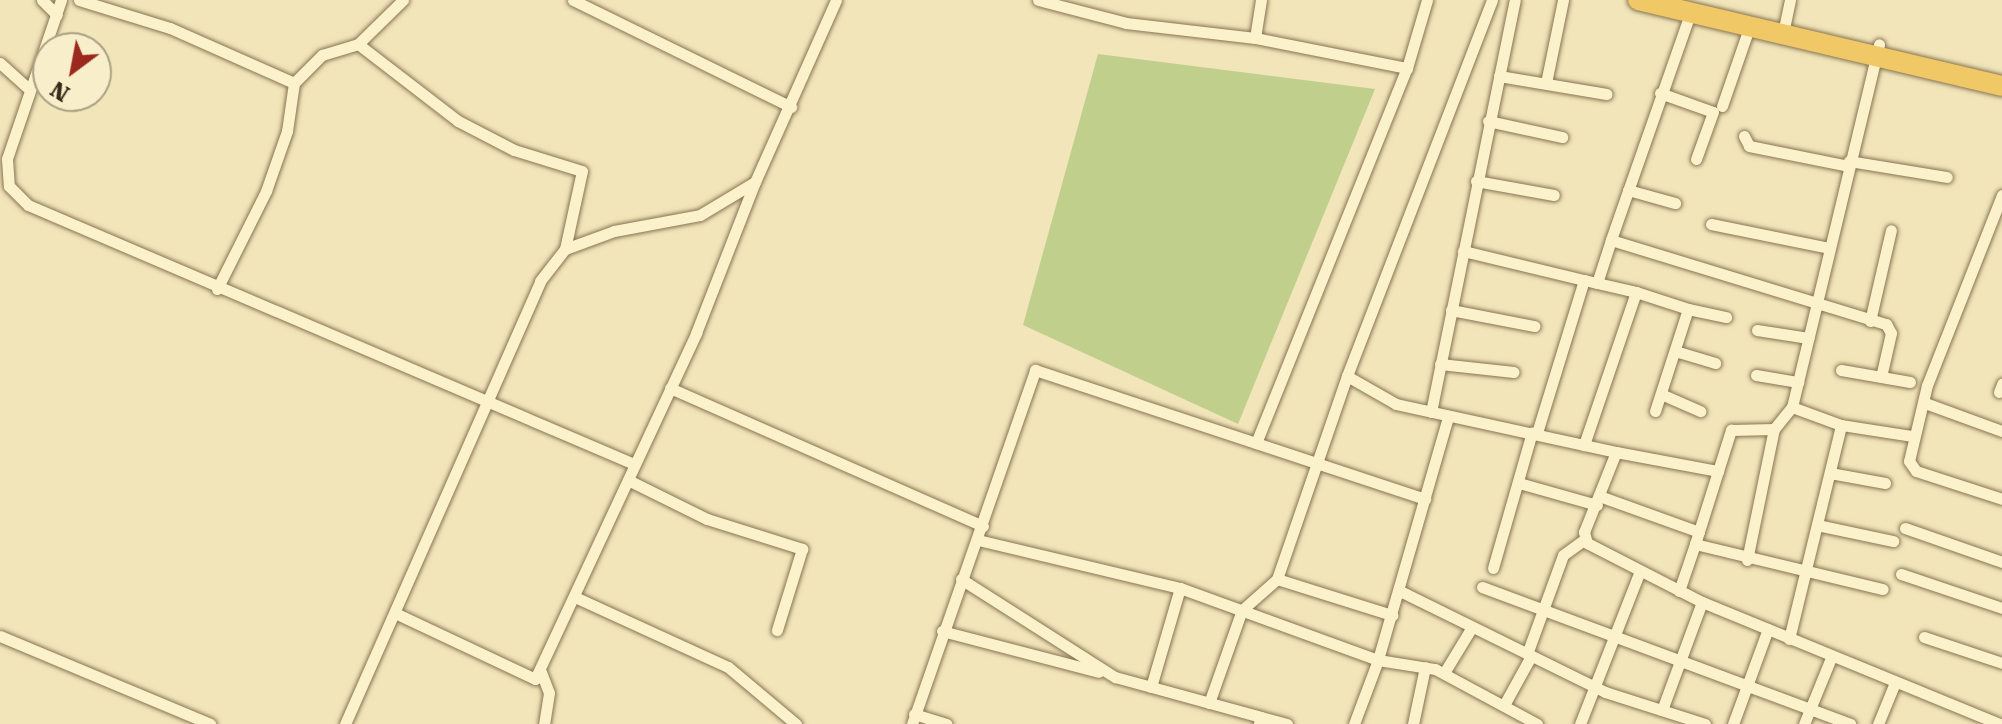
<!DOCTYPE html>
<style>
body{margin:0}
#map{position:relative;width:2002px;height:724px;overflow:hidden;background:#f1e5b9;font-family:"Roboto Serif",serif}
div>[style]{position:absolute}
.green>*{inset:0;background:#c1cf8d}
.roads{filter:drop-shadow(0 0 2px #887453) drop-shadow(0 0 2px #887453)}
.minor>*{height:11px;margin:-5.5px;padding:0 5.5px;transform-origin:5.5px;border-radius:5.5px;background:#fbf2cc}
.trunk>*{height:20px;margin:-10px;padding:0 10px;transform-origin:10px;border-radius:10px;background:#f1c866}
span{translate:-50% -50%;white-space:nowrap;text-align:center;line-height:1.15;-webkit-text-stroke:7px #f8eec9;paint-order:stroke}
.north{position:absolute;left:32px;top:32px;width:80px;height:80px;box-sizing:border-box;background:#f8eec9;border:2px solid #aaa083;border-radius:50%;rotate:212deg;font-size:22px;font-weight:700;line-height:32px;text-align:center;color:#362a19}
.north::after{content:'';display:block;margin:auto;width:28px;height:36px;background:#9b291e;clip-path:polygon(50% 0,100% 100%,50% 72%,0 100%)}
</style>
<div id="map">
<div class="green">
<div style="clip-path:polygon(1098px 54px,1375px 89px,1238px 424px,1023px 325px)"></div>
</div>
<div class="roads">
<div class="minor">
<div style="left:42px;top:0;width:21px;rotate:45deg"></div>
<div style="left:61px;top:0;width:168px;rotate:108.8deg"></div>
<div style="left:7px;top:159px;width:27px;rotate:86deg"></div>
<div style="left:9px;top:186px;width:27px;rotate:45deg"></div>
<div style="left:28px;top:205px;width:659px;rotate:23.14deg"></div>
<div style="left:79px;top:0;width:95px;rotate:17.1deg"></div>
<div style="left:170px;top:28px;width:136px;rotate:23.9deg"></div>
<div style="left:573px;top:0;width:243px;rotate:26.1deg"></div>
<div style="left:1038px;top:0;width:91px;rotate:14.6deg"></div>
<div style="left:1126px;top:23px;width:130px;rotate:6.6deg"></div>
<div style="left:1261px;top:0;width:38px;rotate:99deg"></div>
<div style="left:1255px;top:38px;width:155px;rotate:11.2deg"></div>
<div style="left:1492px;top:0;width:403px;rotate:111.1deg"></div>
<div style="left:1347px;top:376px;width:56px;rotate:29.7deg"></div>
<div style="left:1396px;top:404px;width:225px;rotate:12.3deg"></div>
<div style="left:1616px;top:452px;width:86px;rotate:111.8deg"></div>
<div style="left:1584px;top:532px;width:11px;rotate:75deg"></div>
<div style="left:1587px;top:543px;width:129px;rotate:27.2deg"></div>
<div style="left:1702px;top:602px;width:321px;rotate:22.3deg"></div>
<div style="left:1691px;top:11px;width:243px;rotate:109.3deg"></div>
<div style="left:1611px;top:240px;width:288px;rotate:17deg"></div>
<div style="left:1886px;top:324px;width:10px;rotate:61deg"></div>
<div style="left:1891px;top:333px;width:45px;rotate:102.8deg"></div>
<div style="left:1783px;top:33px;width:34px;rotate:-78deg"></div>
<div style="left:358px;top:44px;width:126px;rotate:37.6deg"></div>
<div style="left:458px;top:121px;width:63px;rotate:27.4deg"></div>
<div style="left:514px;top:150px;width:71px;rotate:17.2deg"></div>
<div style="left:582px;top:171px;width:80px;rotate:102.3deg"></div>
<div style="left:0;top:63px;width:40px;rotate:42deg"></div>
<div style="left:1499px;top:76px;width:109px;rotate:9.5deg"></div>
<div style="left:1546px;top:83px;width:85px;rotate:-78.4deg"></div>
<div style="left:1660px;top:93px;width:56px;rotate:19.7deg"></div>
<div style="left:1713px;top:112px;width:50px;rotate:109.9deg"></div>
<div style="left:1722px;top:106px;width:86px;rotate:-70.9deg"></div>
<div style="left:1488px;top:121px;width:76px;rotate:12.2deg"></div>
<div style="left:1744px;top:136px;width:11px;rotate:63deg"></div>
<div style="left:1749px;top:146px;width:101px;rotate:11.4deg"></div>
<div style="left:1849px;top:161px;width:99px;rotate:9.3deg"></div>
<div style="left:1476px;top:181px;width:79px;rotate:10.2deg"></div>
<div style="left:1628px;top:190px;width:49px;rotate:15.5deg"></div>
<div style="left:2002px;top:195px;width:204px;rotate:111.5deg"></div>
<div style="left:1927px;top:385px;width:78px;rotate:103.3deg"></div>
<div style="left:1909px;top:461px;width:12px;rotate:55deg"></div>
<div style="left:1916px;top:471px;width:90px;rotate:18deg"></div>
<div style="left:1711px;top:224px;width:120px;rotate:11.5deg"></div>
<div style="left:1463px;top:251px;width:124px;rotate:13.5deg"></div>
<div style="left:1584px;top:280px;width:160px;rotate:107.1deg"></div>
<div style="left:1584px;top:280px;width:53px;rotate:13deg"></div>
<div style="left:1636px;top:292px;width:162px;rotate:108.8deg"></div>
<div style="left:1597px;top:283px;width:45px;rotate:-72deg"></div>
<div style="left:217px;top:289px;width:110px;rotate:-63.4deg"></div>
<div style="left:266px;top:191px;width:64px;rotate:-70.7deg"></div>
<div style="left:287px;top:131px;width:49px;rotate:-81.7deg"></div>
<div style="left:294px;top:83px;width:40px;rotate:-45deg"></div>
<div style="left:322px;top:55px;width:38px;rotate:-17deg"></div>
<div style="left:358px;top:44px;width:63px;rotate:-44.4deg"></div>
<div style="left:1636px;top:292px;width:55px;rotate:18.1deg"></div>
<div style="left:1451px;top:310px;width:85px;rotate:10.9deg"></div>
<div style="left:1870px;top:321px;width:93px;rotate:-77deg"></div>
<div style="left:1757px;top:330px;width:52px;rotate:8.9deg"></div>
<div style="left:1675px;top:351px;width:42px;rotate:16.7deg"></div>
<div style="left:1440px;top:364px;width:74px;rotate:6.2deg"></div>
<div style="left:1841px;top:370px;width:70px;rotate:9.9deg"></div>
<div style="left:1756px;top:375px;width:43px;rotate:9.5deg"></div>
<div style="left:670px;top:388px;width:342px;rotate:23.8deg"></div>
<div style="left:1999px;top:392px;width:9px;rotate:-69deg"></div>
<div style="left:1661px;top:394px;width:43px;rotate:23.6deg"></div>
<div style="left:1925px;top:403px;width:82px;rotate:20deg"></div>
<div style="left:1792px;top:407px;width:373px;rotate:-76.5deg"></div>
<div style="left:1655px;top:411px;width:107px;rotate:-72.1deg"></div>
<div style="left:1688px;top:309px;width:39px;rotate:12deg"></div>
<div style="left:1431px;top:412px;width:420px;rotate:-78.5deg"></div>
<div style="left:1448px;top:417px;width:253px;rotate:106.1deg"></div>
<div style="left:1378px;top:660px;width:58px;rotate:9deg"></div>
<div style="left:1435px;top:669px;width:116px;rotate:28.3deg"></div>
<div style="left:1256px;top:443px;width:404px;rotate:-68.1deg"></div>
<div style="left:1407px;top:68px;width:71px;rotate:-73.6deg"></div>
<div style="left:1616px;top:452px;width:104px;rotate:10.6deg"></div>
<div style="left:1830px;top:473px;width:56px;rotate:10.3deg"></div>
<div style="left:628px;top:480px;width:88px;rotate:26.3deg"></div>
<div style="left:707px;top:519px;width:100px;rotate:17.5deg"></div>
<div style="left:802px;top:549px;width:85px;rotate:107.2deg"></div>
<div style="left:1519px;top:483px;width:81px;rotate:15.8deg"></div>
<div style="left:1602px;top:497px;width:103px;rotate:19.8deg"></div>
<div style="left:1817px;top:525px;width:78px;rotate:11.9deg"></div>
<div style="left:1905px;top:528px;width:103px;rotate:19.3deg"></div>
<div style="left:978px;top:540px;width:208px;rotate:13.4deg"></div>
<div style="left:1180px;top:588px;width:211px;rotate:20deg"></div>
<div style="left:1378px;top:660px;width:68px;rotate:110.6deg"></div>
<div style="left:1695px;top:544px;width:120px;rotate:-72.5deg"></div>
<div style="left:1731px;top:430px;width:43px;rotate:-1.3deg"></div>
<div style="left:1774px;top:429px;width:28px;rotate:-51deg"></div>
<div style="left:1792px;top:407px;width:52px;rotate:20.2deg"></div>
<div style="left:1747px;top:560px;width:134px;rotate:-78.4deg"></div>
<div style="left:1493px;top:568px;width:141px;rotate:-74deg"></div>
<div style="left:1901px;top:574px;width:107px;rotate:18.6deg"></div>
<div style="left:961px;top:579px;width:183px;rotate:32.5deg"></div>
<div style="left:1115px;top:677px;width:151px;rotate:15.3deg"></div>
<div style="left:1277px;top:579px;width:215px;rotate:-71deg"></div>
<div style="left:1482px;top:587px;width:393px;rotate:20.4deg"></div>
<div style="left:1400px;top:591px;width:229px;rotate:26.2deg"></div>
<div style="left:1605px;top:692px;width:105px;rotate:17.7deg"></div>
<div style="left:1679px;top:591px;width:50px;rotate:-71.2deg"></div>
<div style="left:1695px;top:544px;width:193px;rotate:13.5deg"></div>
<div style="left:577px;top:598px;width:166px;rotate:24.6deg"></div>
<div style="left:728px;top:667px;width:89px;rotate:40deg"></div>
<div style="left:395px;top:613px;width:155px;rotate:25.2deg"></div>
<div style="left:535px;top:679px;width:382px;rotate:-65deg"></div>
<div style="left:696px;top:333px;width:162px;rotate:-68.7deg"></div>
<div style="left:942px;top:631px;width:162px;rotate:14.6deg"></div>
<div style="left:0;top:636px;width:228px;rotate:22.7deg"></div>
<div style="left:1924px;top:637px;width:82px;rotate:18.4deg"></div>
<div style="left:1789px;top:639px;width:220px;rotate:-76.3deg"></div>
<div style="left:1841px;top:425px;width:72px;rotate:8.8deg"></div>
<div style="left:1527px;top:654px;width:105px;rotate:-70deg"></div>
<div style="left:1563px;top:555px;width:26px;rotate:-36deg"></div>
<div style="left:541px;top:672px;width:22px;rotate:69deg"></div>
<div style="left:549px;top:693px;width:31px;rotate:99deg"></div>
<div style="left:1444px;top:673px;width:54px;rotate:-58.7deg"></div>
<div style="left:1151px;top:687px;width:103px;rotate:-73.7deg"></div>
<div style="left:1209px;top:703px;width:99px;rotate:-70.5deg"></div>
<div style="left:1242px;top:610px;width:47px;rotate:-41.5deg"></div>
<div style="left:1277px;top:579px;width:121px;rotate:17.4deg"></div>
<div style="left:1504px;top:705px;width:56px;rotate:-61.1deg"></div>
<div style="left:1662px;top:710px;width:115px;rotate:-69.7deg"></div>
<div style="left:914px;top:714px;width:34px;rotate:17deg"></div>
<div style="left:1259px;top:723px;width:6px;rotate:-72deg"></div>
<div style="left:1261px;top:717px;width:27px;rotate:15deg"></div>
<div style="left:345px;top:724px;width:484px;rotate:-66.2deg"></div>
<div style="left:540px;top:281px;width:41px;rotate:-52deg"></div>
<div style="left:565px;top:249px;width:52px;rotate:-20.2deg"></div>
<div style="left:614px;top:231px;width:87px;rotate:-10.5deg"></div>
<div style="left:700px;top:215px;width:64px;rotate:-31deg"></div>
<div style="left:755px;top:182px;width:199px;rotate:-66deg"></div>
<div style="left:912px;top:724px;width:375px;rotate:-70.8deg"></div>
<div style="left:1035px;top:370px;width:411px;rotate:18.3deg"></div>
<div style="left:1413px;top:724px;width:58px;rotate:-78.1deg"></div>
<div style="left:1580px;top:724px;width:164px;rotate:-68.6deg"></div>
<div style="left:1733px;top:724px;width:101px;rotate:-69.8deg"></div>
<div style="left:1804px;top:724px;width:71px;rotate:-67.8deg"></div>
<div style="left:1878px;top:724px;width:42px;rotate:-67.7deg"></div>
</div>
<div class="trunk">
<div style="left:1638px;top:0;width:374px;rotate:13.3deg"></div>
</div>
</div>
<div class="north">N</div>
</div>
